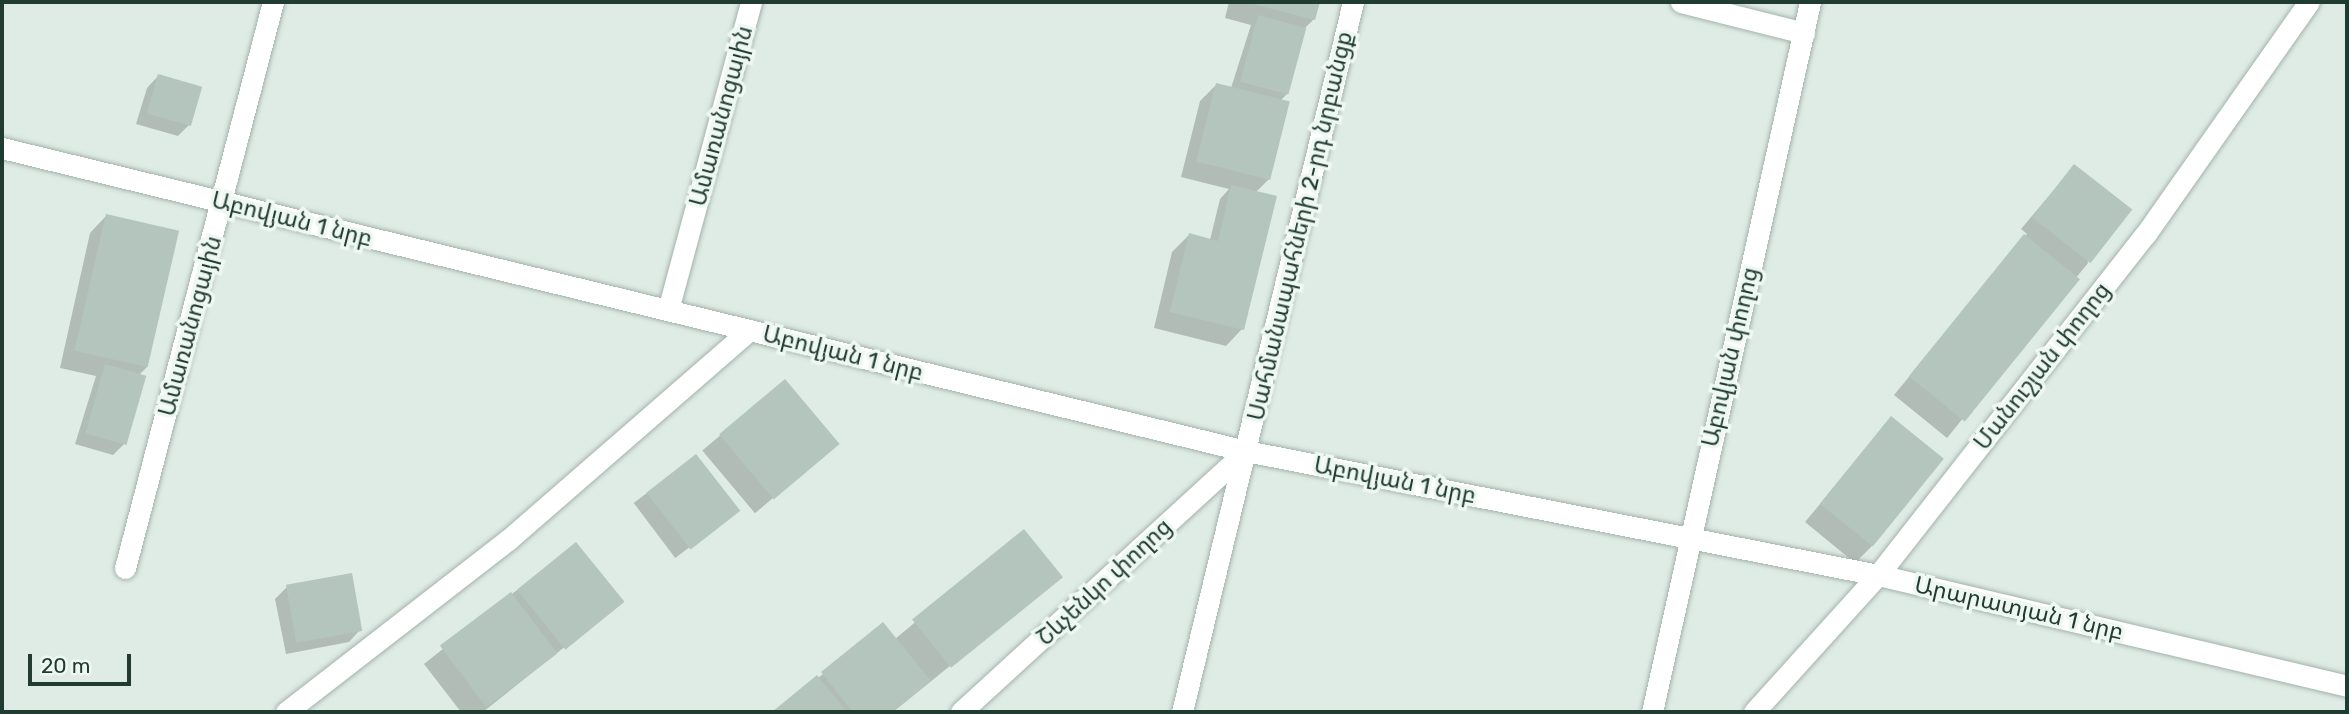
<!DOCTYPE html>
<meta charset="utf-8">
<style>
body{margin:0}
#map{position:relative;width:2349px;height:714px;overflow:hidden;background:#dfebe5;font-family:Rubik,"Noto Sans Armenian",sans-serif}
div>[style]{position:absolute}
.shadow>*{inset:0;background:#0003;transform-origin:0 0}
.building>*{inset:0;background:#b4c5be;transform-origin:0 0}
.roads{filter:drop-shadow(0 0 2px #a2b3ac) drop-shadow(0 0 2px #a2b3ac)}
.street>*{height:21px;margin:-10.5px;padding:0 10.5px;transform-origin:10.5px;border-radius:10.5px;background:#fff}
span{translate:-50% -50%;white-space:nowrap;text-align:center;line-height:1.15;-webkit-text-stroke:7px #eff7f3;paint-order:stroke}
.street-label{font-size:23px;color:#1f3b32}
.frame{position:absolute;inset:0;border:4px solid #1f3b32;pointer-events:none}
.scale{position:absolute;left:28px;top:654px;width:103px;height:32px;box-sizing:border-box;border:4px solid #1f3b32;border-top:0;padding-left:9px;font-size:21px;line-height:24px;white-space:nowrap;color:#1f3b32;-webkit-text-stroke:5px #eff7f3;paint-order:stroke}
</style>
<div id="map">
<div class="shadow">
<div style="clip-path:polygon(1229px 2px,1318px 2px,1314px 19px,1304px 29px,1287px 94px,1280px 101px,1270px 178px,1255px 193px,1242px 329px,1226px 346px,1154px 328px,1172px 252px,1189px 235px,1210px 240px,1220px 199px,1229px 189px,1181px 177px,1200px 101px,1216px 85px,1231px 88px,1251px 25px,1225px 18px)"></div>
<div style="clip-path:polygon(158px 76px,190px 124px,178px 136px,136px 124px,147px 88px)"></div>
<div style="clip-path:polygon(2074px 166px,2088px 263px,1947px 438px,1894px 395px,2027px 234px,2021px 229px)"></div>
<div style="clip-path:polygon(106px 216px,148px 366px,138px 376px,125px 443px,113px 455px,75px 444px,96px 376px,60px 368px,90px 233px)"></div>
<div style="left:785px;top:381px;width:82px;height:108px;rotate:50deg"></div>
<div style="clip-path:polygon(1891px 419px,1872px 546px,1855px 563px,1805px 522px)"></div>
<div style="left:696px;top:456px;width:69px;height:78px;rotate:53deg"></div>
<div style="clip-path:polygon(1024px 532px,1060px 577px,893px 712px,775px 712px,823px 674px,895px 639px)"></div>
<div style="clip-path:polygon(287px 587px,360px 630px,349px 642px,286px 654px,275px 599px)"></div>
<div style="clip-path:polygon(517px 590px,621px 602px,483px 712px,461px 712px,424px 664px)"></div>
</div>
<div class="building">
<div style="clip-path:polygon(1245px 2px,1320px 2px,1315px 20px)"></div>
<div style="left:1258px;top:15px;width:50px;height:69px;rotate:15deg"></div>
<div style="left:158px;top:74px;width:46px;height:41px;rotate:16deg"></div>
<div style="left:1216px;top:83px;width:76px;height:81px;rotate:14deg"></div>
<div style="left:2074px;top:164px;width:74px;height:68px;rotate:38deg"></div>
<div style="clip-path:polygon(1231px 185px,1277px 196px,1244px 330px,1170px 312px,1189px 233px,1218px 241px)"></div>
<div style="left:106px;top:214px;width:75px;height:140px;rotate:13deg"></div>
<div style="left:2024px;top:234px;width:72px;height:183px;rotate:39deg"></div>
<div style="left:105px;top:364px;width:43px;height:72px;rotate:16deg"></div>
<div style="left:785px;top:379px;width:85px;height:86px;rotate:50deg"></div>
<div style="left:1891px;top:416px;width:68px;height:113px;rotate:39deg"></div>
<div style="left:696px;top:454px;width:72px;height:63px;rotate:52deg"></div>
<div style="left:1024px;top:529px;width:62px;height:144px;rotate:51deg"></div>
<div style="left:576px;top:542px;width:77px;height:76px;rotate:51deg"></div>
<div style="left:352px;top:573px;width:59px;height:67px;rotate:80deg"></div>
<div style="left:511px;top:592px;width:77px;height:89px;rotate:53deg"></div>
<div style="clip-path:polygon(883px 622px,931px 681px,892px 712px,853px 712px,821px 672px)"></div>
<div style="clip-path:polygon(817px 675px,847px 712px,772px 712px)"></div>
</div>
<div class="roads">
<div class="street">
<div style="left:1681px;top:2px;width:127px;rotate:14.1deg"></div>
<div style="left:2px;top:148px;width:1280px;rotate:13.69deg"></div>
<div style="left:1246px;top:451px;width:644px;rotate:11.1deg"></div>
<div style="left:1878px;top:575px;width:482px;rotate:13.3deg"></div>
<div style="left:668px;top:310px;width:319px;rotate:-74.9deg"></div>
<div style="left:125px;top:568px;width:585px;rotate:-75.35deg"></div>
<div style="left:286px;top:712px;width:281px;rotate:-37.8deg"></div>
<div style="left:508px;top:540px;width:320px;rotate:-41deg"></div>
<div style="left:961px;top:712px;width:386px;rotate:-42.5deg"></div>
<div style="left:1182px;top:712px;width:730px;rotate:-76.46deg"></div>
<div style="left:1652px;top:712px;width:727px;rotate:-77.45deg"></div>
<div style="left:1754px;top:712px;width:185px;rotate:-47.9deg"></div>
<div style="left:1878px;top:575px;width:432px;rotate:-51.9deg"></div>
<div style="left:2145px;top:235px;width:285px;rotate:-54.9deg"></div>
</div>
</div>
<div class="street-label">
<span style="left:721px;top:116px;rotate:-75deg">Ամառանոցային</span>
<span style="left:292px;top:219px;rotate:14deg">Աբովյան 1 նրբ</span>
<span style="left:1300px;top:226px;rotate:-77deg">Սահմանապահների 2-րդ նրբանցք</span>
<span style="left:190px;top:326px;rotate:-75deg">Ամառանոցային</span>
<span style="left:843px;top:353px;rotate:14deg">Աբովյան 1 նրբ</span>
<span style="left:1730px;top:357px;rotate:-77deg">Աբովյան փողոց</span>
<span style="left:2042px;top:366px;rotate:-52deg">Մանուշյան փողոց</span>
<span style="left:1395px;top:480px;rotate:11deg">Աբովյան 1 նրբ</span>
<span style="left:1104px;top:582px;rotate:-43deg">Շևչենկո փողոց</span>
<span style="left:2019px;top:608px;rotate:13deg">Արարատյան 1 նրբ</span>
</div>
<div class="frame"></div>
<div class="scale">20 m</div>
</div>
